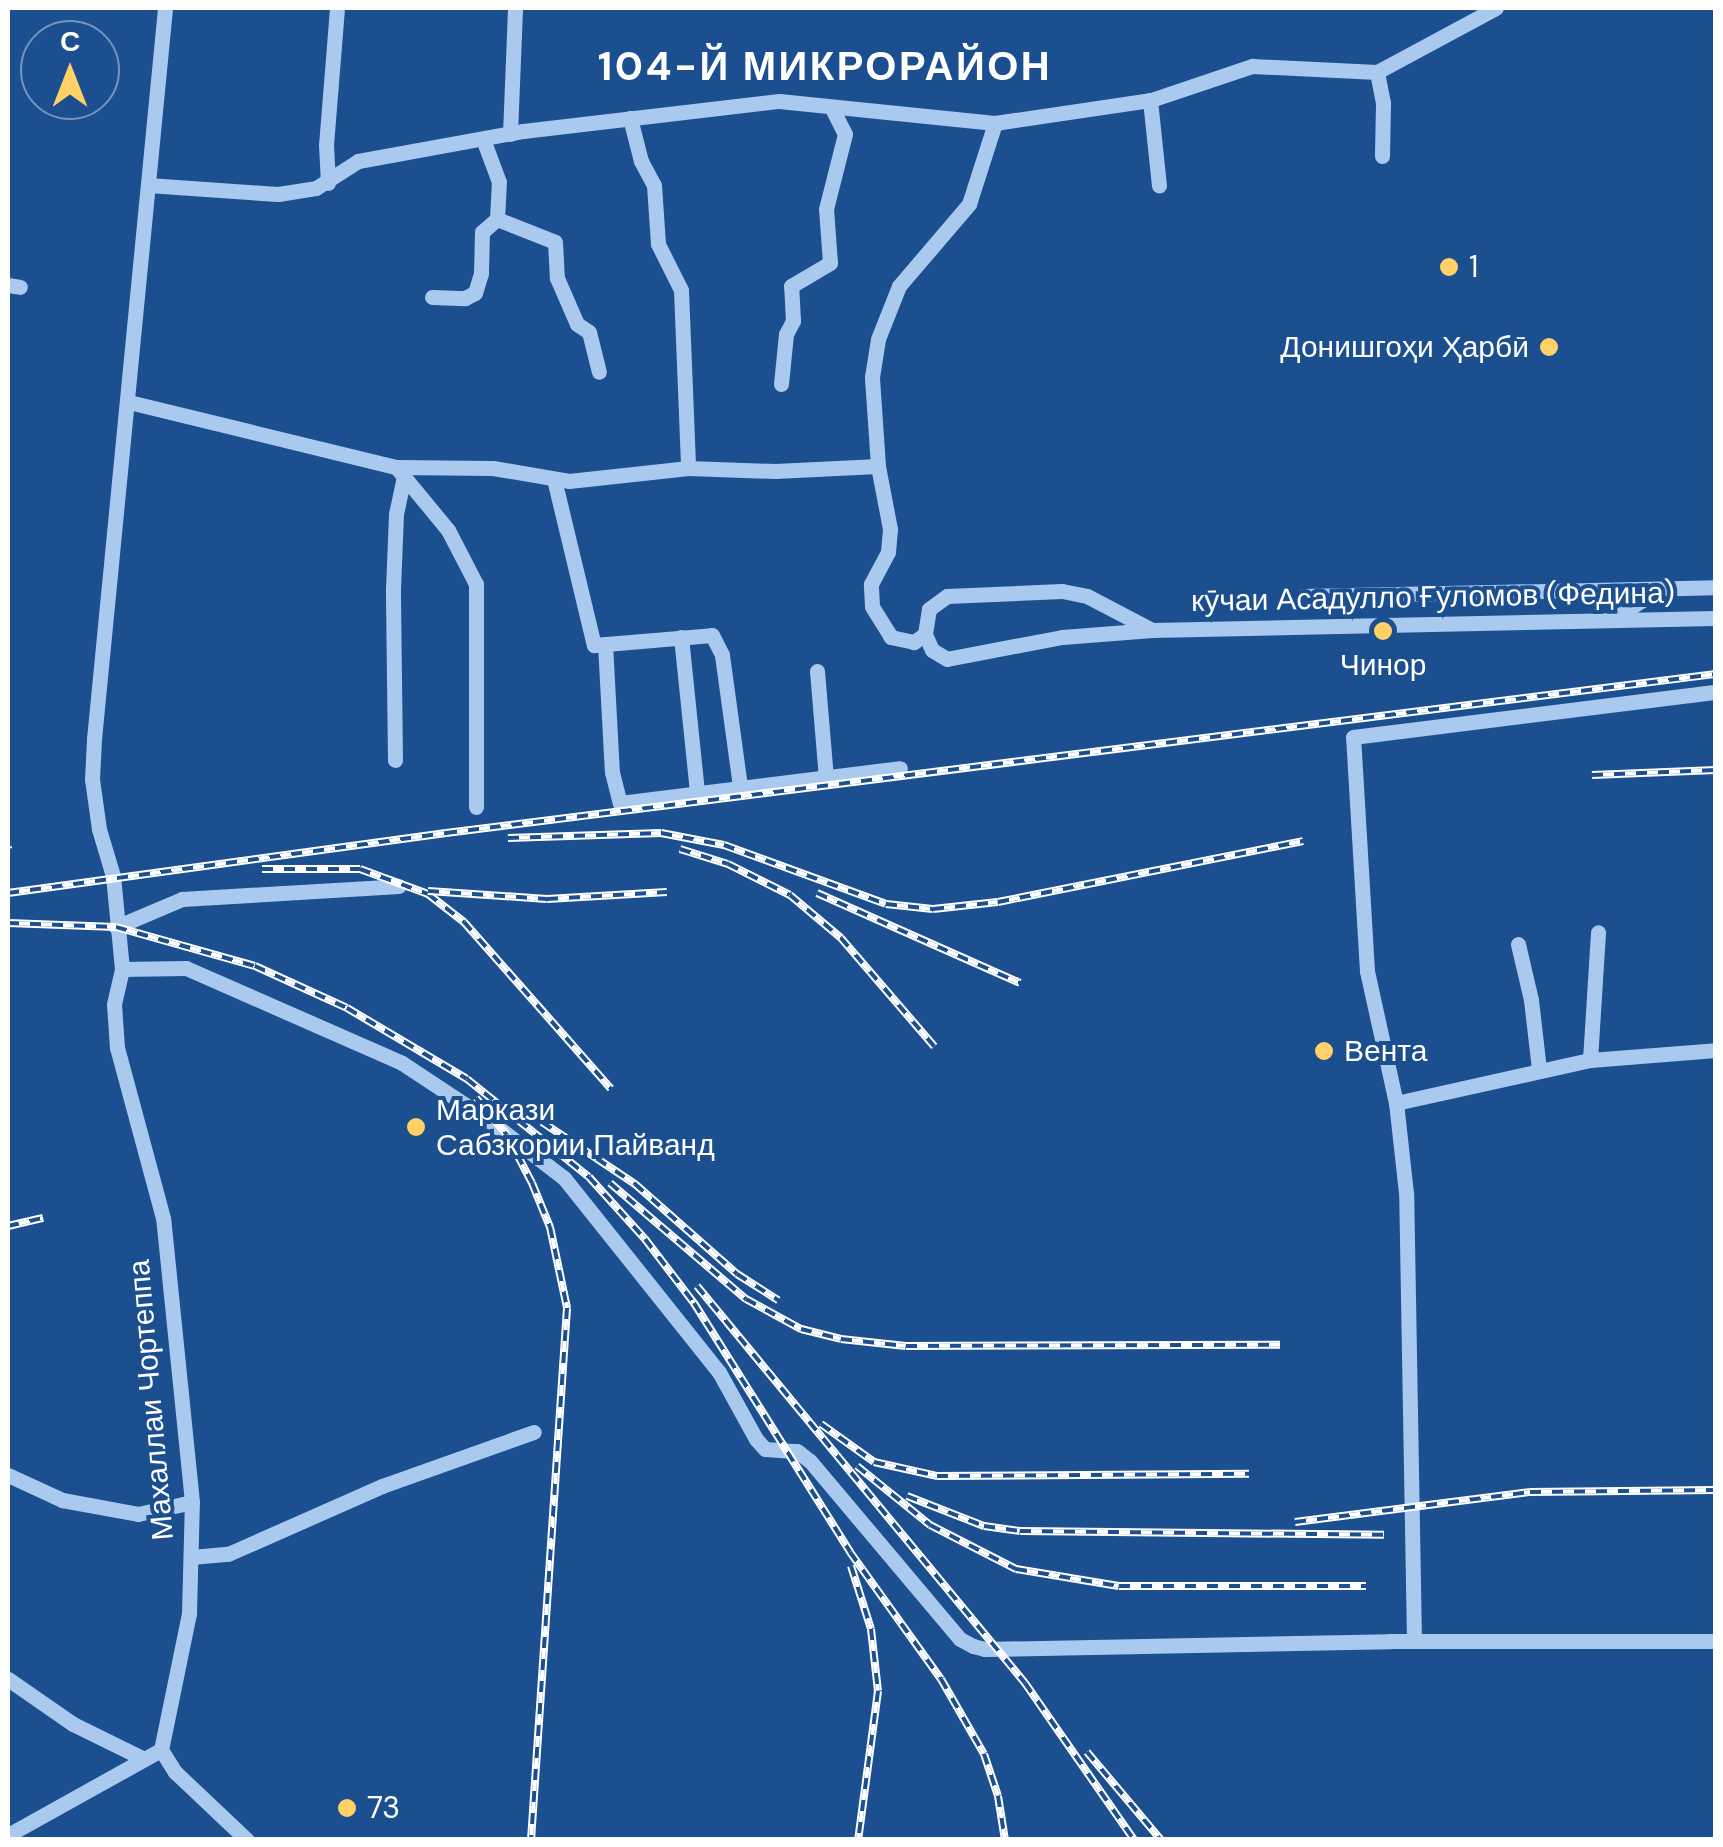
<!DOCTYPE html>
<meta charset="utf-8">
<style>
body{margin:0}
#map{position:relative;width:1723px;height:1847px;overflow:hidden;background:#1b4f8f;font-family:"DM Sans",sans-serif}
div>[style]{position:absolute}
.minor>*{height:15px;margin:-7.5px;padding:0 7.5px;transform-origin:7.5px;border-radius:7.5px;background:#a9c9ee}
.rail>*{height:8px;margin-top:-4px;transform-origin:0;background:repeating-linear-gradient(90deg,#1b4f8f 0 11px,#fff 0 22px);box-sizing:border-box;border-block:2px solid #fff}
.dots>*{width:28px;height:28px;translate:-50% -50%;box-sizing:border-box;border:5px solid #1b4f8f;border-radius:50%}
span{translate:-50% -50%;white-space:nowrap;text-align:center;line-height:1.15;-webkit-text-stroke:8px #1b4f8f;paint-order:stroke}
.poi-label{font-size:30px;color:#fff}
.left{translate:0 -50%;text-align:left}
.right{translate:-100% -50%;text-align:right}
.street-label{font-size:30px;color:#fff}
.district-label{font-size:40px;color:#fff;font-weight:700;letter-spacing:2.5px}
.frame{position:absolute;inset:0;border:10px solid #fff;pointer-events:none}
.north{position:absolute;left:20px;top:20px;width:100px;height:100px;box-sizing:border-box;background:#1b4f8f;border:2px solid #7695bc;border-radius:50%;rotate:0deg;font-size:28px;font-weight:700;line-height:40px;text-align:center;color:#fff}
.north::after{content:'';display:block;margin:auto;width:35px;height:45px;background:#ffd166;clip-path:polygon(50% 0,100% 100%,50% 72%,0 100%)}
</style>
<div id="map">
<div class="minor">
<div style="left:1377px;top:72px;width:32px;rotate:79deg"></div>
<div style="left:1383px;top:103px;width:53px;rotate:91.1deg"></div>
<div style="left:1150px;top:100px;width:86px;rotate:84deg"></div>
<div style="left:630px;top:118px;width:44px;rotate:75.7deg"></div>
<div style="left:641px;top:161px;width:27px;rotate:62deg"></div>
<div style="left:654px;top:185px;width:59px;rotate:86.1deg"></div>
<div style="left:658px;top:244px;width:51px;rotate:63.4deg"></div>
<div style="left:681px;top:290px;width:178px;rotate:87.7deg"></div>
<div style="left:510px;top:134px;width:126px;rotate:-87.7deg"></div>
<div style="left:328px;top:183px;width:38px;rotate:-93deg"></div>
<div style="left:326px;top:145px;width:137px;rotate:-85.4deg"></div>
<div style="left:148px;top:185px;width:130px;rotate:4deg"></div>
<div style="left:278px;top:194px;width:38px;rotate:-9deg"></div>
<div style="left:316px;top:188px;width:50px;rotate:-32.7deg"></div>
<div style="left:358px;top:161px;width:168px;rotate:-10.3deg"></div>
<div style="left:523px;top:131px;width:258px;rotate:-6.7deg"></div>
<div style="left:779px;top:101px;width:217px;rotate:5.8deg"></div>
<div style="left:995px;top:123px;width:158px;rotate:-8.4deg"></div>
<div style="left:1151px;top:100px;width:107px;rotate:-18.6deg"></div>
<div style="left:1252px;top:66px;width:125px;rotate:2.7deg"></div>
<div style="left:1377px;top:72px;width:135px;rotate:-28.3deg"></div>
<div style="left:497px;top:219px;width:62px;rotate:21.6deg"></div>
<div style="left:555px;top:242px;width:36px;rotate:87deg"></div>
<div style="left:557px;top:278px;width:50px;rotate:66.5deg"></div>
<div style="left:577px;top:324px;width:14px;rotate:34deg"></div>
<div style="left:589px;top:332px;width:41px;rotate:76deg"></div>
<div style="left:8px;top:285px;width:12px;rotate:9deg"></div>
<div style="left:432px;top:297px;width:33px;rotate:2deg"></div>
<div style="left:465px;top:298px;width:11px;rotate:-27deg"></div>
<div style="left:475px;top:293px;width:21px;rotate:-73deg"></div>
<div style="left:481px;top:273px;width:41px;rotate:-88.6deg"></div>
<div style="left:482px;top:232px;width:20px;rotate:-41deg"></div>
<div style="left:497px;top:219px;width:37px;rotate:-87deg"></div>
<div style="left:499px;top:182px;width:46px;rotate:-110.4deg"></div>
<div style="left:781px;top:384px;width:50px;rotate:-84.3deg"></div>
<div style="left:786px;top:334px;width:15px;rotate:-62deg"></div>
<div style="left:793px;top:321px;width:35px;rotate:-93deg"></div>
<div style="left:791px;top:286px;width:45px;rotate:-30.5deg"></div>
<div style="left:830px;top:263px;width:54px;rotate:-94.2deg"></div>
<div style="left:826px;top:209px;width:77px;rotate:-75.8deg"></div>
<div style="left:845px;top:134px;width:30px;rotate:-117deg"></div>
<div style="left:129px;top:402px;width:275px;rotate:13.7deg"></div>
<div style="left:396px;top:467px;width:97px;rotate:0.6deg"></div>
<div style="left:493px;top:468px;width:77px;rotate:9.7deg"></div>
<div style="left:569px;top:481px;width:120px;rotate:-6.2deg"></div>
<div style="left:688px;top:468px;width:87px;rotate:2deg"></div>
<div style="left:775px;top:471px;width:103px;rotate:-2.8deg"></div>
<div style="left:396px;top:467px;width:82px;rotate:50.5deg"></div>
<div style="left:448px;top:530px;width:61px;rotate:62.6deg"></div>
<div style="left:476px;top:584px;width:223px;rotate:90deg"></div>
<div style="left:554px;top:479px;width:171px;rotate:76.5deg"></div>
<div style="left:594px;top:645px;width:118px;rotate:-4.8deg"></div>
<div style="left:712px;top:635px;width:22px;rotate:63deg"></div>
<div style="left:722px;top:655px;width:133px;rotate:82.2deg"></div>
<div style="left:1062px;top:591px;width:25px;rotate:11deg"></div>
<div style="left:1087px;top:596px;width:73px;rotate:27.6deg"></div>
<div style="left:1152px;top:630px;width:90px;rotate:175.6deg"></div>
<div style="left:1062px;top:637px;width:117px;rotate:169.2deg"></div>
<div style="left:947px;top:659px;width:17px;rotate:-149deg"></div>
<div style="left:932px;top:650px;width:17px;rotate:-114deg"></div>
<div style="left:925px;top:634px;width:25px;rotate:-81deg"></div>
<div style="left:929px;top:609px;width:22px;rotate:-36deg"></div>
<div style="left:947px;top:596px;width:115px;rotate:-2.5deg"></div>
<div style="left:1303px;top:596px;width:413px;rotate:-1.2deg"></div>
<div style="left:1611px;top:620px;width:52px;rotate:-32.5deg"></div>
<div style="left:1152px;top:630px;width:564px;rotate:-1.22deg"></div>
<div style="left:925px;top:634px;width:14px;rotate:144deg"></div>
<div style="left:914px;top:642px;width:24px;rotate:-168deg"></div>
<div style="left:891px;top:637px;width:36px;rotate:-122deg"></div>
<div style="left:872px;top:606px;width:22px;rotate:-93deg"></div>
<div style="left:871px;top:584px;width:36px;rotate:-62deg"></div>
<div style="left:888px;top:552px;width:23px;rotate:-85deg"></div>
<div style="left:890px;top:529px;width:64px;rotate:-100.8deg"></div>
<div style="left:878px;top:466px;width:89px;rotate:-93.9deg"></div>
<div style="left:872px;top:377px;width:38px;rotate:-81deg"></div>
<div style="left:878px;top:339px;width:57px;rotate:-68.4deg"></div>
<div style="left:899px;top:286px;width:108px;rotate:-49.5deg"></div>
<div style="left:969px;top:204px;width:85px;rotate:-72.2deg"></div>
<div style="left:681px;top:637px;width:157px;rotate:84.1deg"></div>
<div style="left:605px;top:644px;width:128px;rotate:86.9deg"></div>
<div style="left:612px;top:772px;width:32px;rotate:76deg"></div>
<div style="left:620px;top:803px;width:282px;rotate:-7.1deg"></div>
<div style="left:817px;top:671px;width:107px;rotate:85.2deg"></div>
<div style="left:395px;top:760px;width:171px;rotate:-90.7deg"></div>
<div style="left:393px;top:589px;width:75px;rotate:-87.7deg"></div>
<div style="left:396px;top:514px;width:35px;rotate:-78deg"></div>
<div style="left:116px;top:927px;width:72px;rotate:-23deg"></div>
<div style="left:182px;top:899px;width:217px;rotate:-3.4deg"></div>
<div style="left:1518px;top:944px;width:57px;rotate:76.9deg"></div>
<div style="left:1531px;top:1000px;width:69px;rotate:83.4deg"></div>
<div style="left:122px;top:969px;width:93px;rotate:-95.5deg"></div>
<div style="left:113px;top:876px;width:49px;rotate:-106.6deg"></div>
<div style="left:99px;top:829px;width:50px;rotate:-98deg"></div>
<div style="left:92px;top:779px;width:40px;rotate:-87.1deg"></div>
<div style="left:94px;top:739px;width:734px;rotate:-84.45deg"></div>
<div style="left:1590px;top:1060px;width:128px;rotate:-86.4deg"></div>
<div style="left:1396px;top:1103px;width:199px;rotate:-12.5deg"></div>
<div style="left:1590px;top:1060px;width:126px;rotate:-4.5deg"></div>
<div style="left:8px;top:1475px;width:60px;rotate:24.8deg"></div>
<div style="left:62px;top:1500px;width:77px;rotate:10.4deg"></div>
<div style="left:138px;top:1514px;width:55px;rotate:-12.5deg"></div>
<div style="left:191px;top:1557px;width:37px;rotate:-5deg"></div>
<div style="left:228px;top:1554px;width:168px;rotate:-23.8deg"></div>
<div style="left:382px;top:1486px;width:161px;rotate:-19.6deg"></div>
<div style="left:1414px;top:1641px;width:448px;rotate:-91deg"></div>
<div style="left:1406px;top:1193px;width:91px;rotate:-96.3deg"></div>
<div style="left:1396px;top:1103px;width:135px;rotate:-102.4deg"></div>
<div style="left:1367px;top:971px;width:234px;rotate:-93.4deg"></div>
<div style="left:1353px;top:737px;width:366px;rotate:-7.1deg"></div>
<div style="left:8px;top:1679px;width:79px;rotate:34.7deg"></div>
<div style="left:73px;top:1724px;width:77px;rotate:26.2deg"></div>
<div style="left:8px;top:1835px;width:175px;rotate:-29.1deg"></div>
<div style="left:247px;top:1840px;width:99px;rotate:-136.6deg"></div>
<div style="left:175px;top:1772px;width:26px;rotate:-122deg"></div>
<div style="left:161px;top:1750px;width:140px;rotate:-78.4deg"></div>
<div style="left:189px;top:1613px;width:111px;rotate:-88.5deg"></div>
<div style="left:192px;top:1502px;width:285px;rotate:-95.8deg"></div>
<div style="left:163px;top:1218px;width:176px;rotate:-105.1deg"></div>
<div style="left:117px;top:1048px;width:44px;rotate:-93.9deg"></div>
<div style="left:114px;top:1004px;width:36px;rotate:-77deg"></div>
<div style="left:122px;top:969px;width:64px;rotate:-0.9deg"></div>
<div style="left:186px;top:968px;width:236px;rotate:23.7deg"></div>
<div style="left:402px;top:1063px;width:102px;rotate:33.4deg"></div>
<div style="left:487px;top:1119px;width:97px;rotate:37.5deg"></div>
<div style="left:564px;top:1178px;width:248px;rotate:51.4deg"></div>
<div style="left:719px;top:1372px;width:77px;rotate:61.1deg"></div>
<div style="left:756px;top:1439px;width:13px;rotate:48deg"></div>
<div style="left:765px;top:1449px;width:32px;rotate:4deg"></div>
<div style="left:797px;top:1451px;width:16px;rotate:38deg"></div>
<div style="left:810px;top:1461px;width:233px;rotate:49.9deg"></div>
<div style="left:960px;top:1639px;width:15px;rotate:28deg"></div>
<div style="left:973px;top:1646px;width:12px;rotate:14deg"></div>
<div style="left:985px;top:1649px;width:405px;rotate:-1.1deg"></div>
<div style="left:1390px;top:1641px;width:326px"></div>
</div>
<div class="rail">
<div style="left:1592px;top:775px;width:124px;rotate:-2.3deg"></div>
<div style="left:508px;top:838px;width:153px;rotate:-1.9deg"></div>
<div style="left:661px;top:833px;width:64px;rotate:10.8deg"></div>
<div style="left:724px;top:845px;width:172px;rotate:20deg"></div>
<div style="left:886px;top:904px;width:47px;rotate:6.1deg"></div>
<div style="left:933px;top:909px;width:65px;rotate:-6.1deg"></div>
<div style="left:998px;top:902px;width:311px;rotate:-11.3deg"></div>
<div style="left:8px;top:845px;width:3px;rotate:-18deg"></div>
<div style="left:680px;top:849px;width:50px;rotate:17.4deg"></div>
<div style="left:728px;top:864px;width:69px;rotate:26.6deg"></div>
<div style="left:790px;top:895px;width:67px;rotate:40.1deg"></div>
<div style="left:841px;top:938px;width:143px;rotate:49.3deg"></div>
<div style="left:262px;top:869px;width:98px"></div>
<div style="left:360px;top:869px;width:72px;rotate:20.2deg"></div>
<div style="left:428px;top:894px;width:46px;rotate:37.9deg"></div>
<div style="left:464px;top:922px;width:222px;rotate:48.6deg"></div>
<div style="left:428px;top:891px;width:119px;rotate:3.8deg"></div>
<div style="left:547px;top:899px;width:120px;rotate:-3.3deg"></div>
<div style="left:8px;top:893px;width:442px;rotate:-7.8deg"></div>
<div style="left:446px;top:833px;width:1280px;rotate:-7.14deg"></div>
<div style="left:817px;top:893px;width:222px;rotate:23.9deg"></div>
<div style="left:8px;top:923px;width:108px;rotate:2.1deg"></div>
<div style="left:116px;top:927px;width:144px;rotate:15.7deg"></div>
<div style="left:255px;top:966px;width:101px;rotate:24.5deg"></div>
<div style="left:347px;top:1008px;width:139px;rotate:30.6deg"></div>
<div style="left:467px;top:1079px;width:156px;rotate:38.8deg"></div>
<div style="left:589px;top:1177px;width:84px;rotate:47.9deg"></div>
<div style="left:645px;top:1239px;width:81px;rotate:52.6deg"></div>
<div style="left:694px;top:1303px;width:294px;rotate:57.9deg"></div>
<div style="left:850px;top:1552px;width:156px;rotate:54.4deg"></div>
<div style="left:941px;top:1679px;width:86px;rotate:60.2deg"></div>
<div style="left:984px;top:1754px;width:44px;rotate:71.6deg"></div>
<div style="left:998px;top:1796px;width:45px;rotate:81deg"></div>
<div style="left:8px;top:963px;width:2px"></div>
<div style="left:476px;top:1098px;width:48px;rotate:50deg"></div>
<div style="left:507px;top:1135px;width:54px;rotate:62.5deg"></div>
<div style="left:532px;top:1183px;width:48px;rotate:67.8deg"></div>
<div style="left:550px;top:1227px;width:83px;rotate:78.1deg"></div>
<div style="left:567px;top:1308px;width:533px;rotate:93.87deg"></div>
<div style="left:542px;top:1122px;width:112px;rotate:33.7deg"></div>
<div style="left:635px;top:1184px;width:136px;rotate:41.4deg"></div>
<div style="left:737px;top:1274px;width:49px;rotate:32.4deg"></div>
<div style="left:610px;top:1183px;width:179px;rotate:40.5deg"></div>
<div style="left:746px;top:1299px;width:63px;rotate:28.6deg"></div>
<div style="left:801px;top:1329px;width:41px;rotate:14deg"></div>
<div style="left:841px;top:1339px;width:65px;rotate:6.1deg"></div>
<div style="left:906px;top:1346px;width:374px;rotate:-0.2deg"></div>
<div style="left:8px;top:1226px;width:36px;rotate:-13deg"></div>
<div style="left:697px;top:1286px;width:515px;rotate:50.44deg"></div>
<div style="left:1025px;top:1683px;width:191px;rotate:55.2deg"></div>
<div style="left:821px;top:1424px;width:65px;rotate:35.6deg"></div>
<div style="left:874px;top:1462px;width:65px;rotate:12.5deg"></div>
<div style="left:937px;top:1476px;width:312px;rotate:-0.4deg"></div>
<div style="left:857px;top:1466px;width:94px;rotate:38.9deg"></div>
<div style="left:930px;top:1525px;width:97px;rotate:27.1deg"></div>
<div style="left:1016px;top:1569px;width:104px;rotate:9.4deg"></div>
<div style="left:1119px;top:1586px;width:247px"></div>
<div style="left:907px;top:1496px;width:83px;rotate:21.3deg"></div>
<div style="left:984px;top:1526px;width:36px;rotate:8deg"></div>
<div style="left:1020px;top:1531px;width:364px;rotate:0.6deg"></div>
<div style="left:1295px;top:1522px;width:237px;rotate:-7.3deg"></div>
<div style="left:1530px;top:1492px;width:186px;rotate:-0.6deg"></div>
<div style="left:851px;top:1566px;width:66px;rotate:72.4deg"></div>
<div style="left:871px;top:1629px;width:62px;rotate:83.6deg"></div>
<div style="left:878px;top:1691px;width:150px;rotate:97.6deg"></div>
<div style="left:1087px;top:1752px;width:115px;rotate:49.9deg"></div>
</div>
<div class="dots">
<div style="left:1449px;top:267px;background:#ffd166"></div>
<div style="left:1549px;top:347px;background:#ffd166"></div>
<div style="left:1383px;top:631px;background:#ffd166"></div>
<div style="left:1324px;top:1051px;background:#ffd166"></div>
<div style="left:416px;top:1127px;background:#ffd166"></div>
<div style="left:347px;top:1808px;background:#ffd166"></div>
</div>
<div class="poi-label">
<span class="left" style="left:1469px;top:267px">1</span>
<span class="right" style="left:1529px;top:347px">Донишгоҳи Ҳарбӣ</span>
<span style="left:1383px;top:665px">Чинор</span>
<span class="left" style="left:1344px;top:1051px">Вента</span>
<span class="left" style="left:436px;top:1127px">Маркази<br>Сабзкории Пайванд</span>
<span class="left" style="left:367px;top:1808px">73</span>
</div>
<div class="street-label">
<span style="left:1433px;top:597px;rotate:-1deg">кӯчаи Асадулло Ғуломов (Федина)</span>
<span style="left:151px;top:1400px;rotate:-95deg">Махаллаи Чортеппа</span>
</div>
<div class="district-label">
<span style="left:825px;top:66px">104-Й МИКРОРАЙОН</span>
</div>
<div class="frame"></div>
<div class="north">С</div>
</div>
